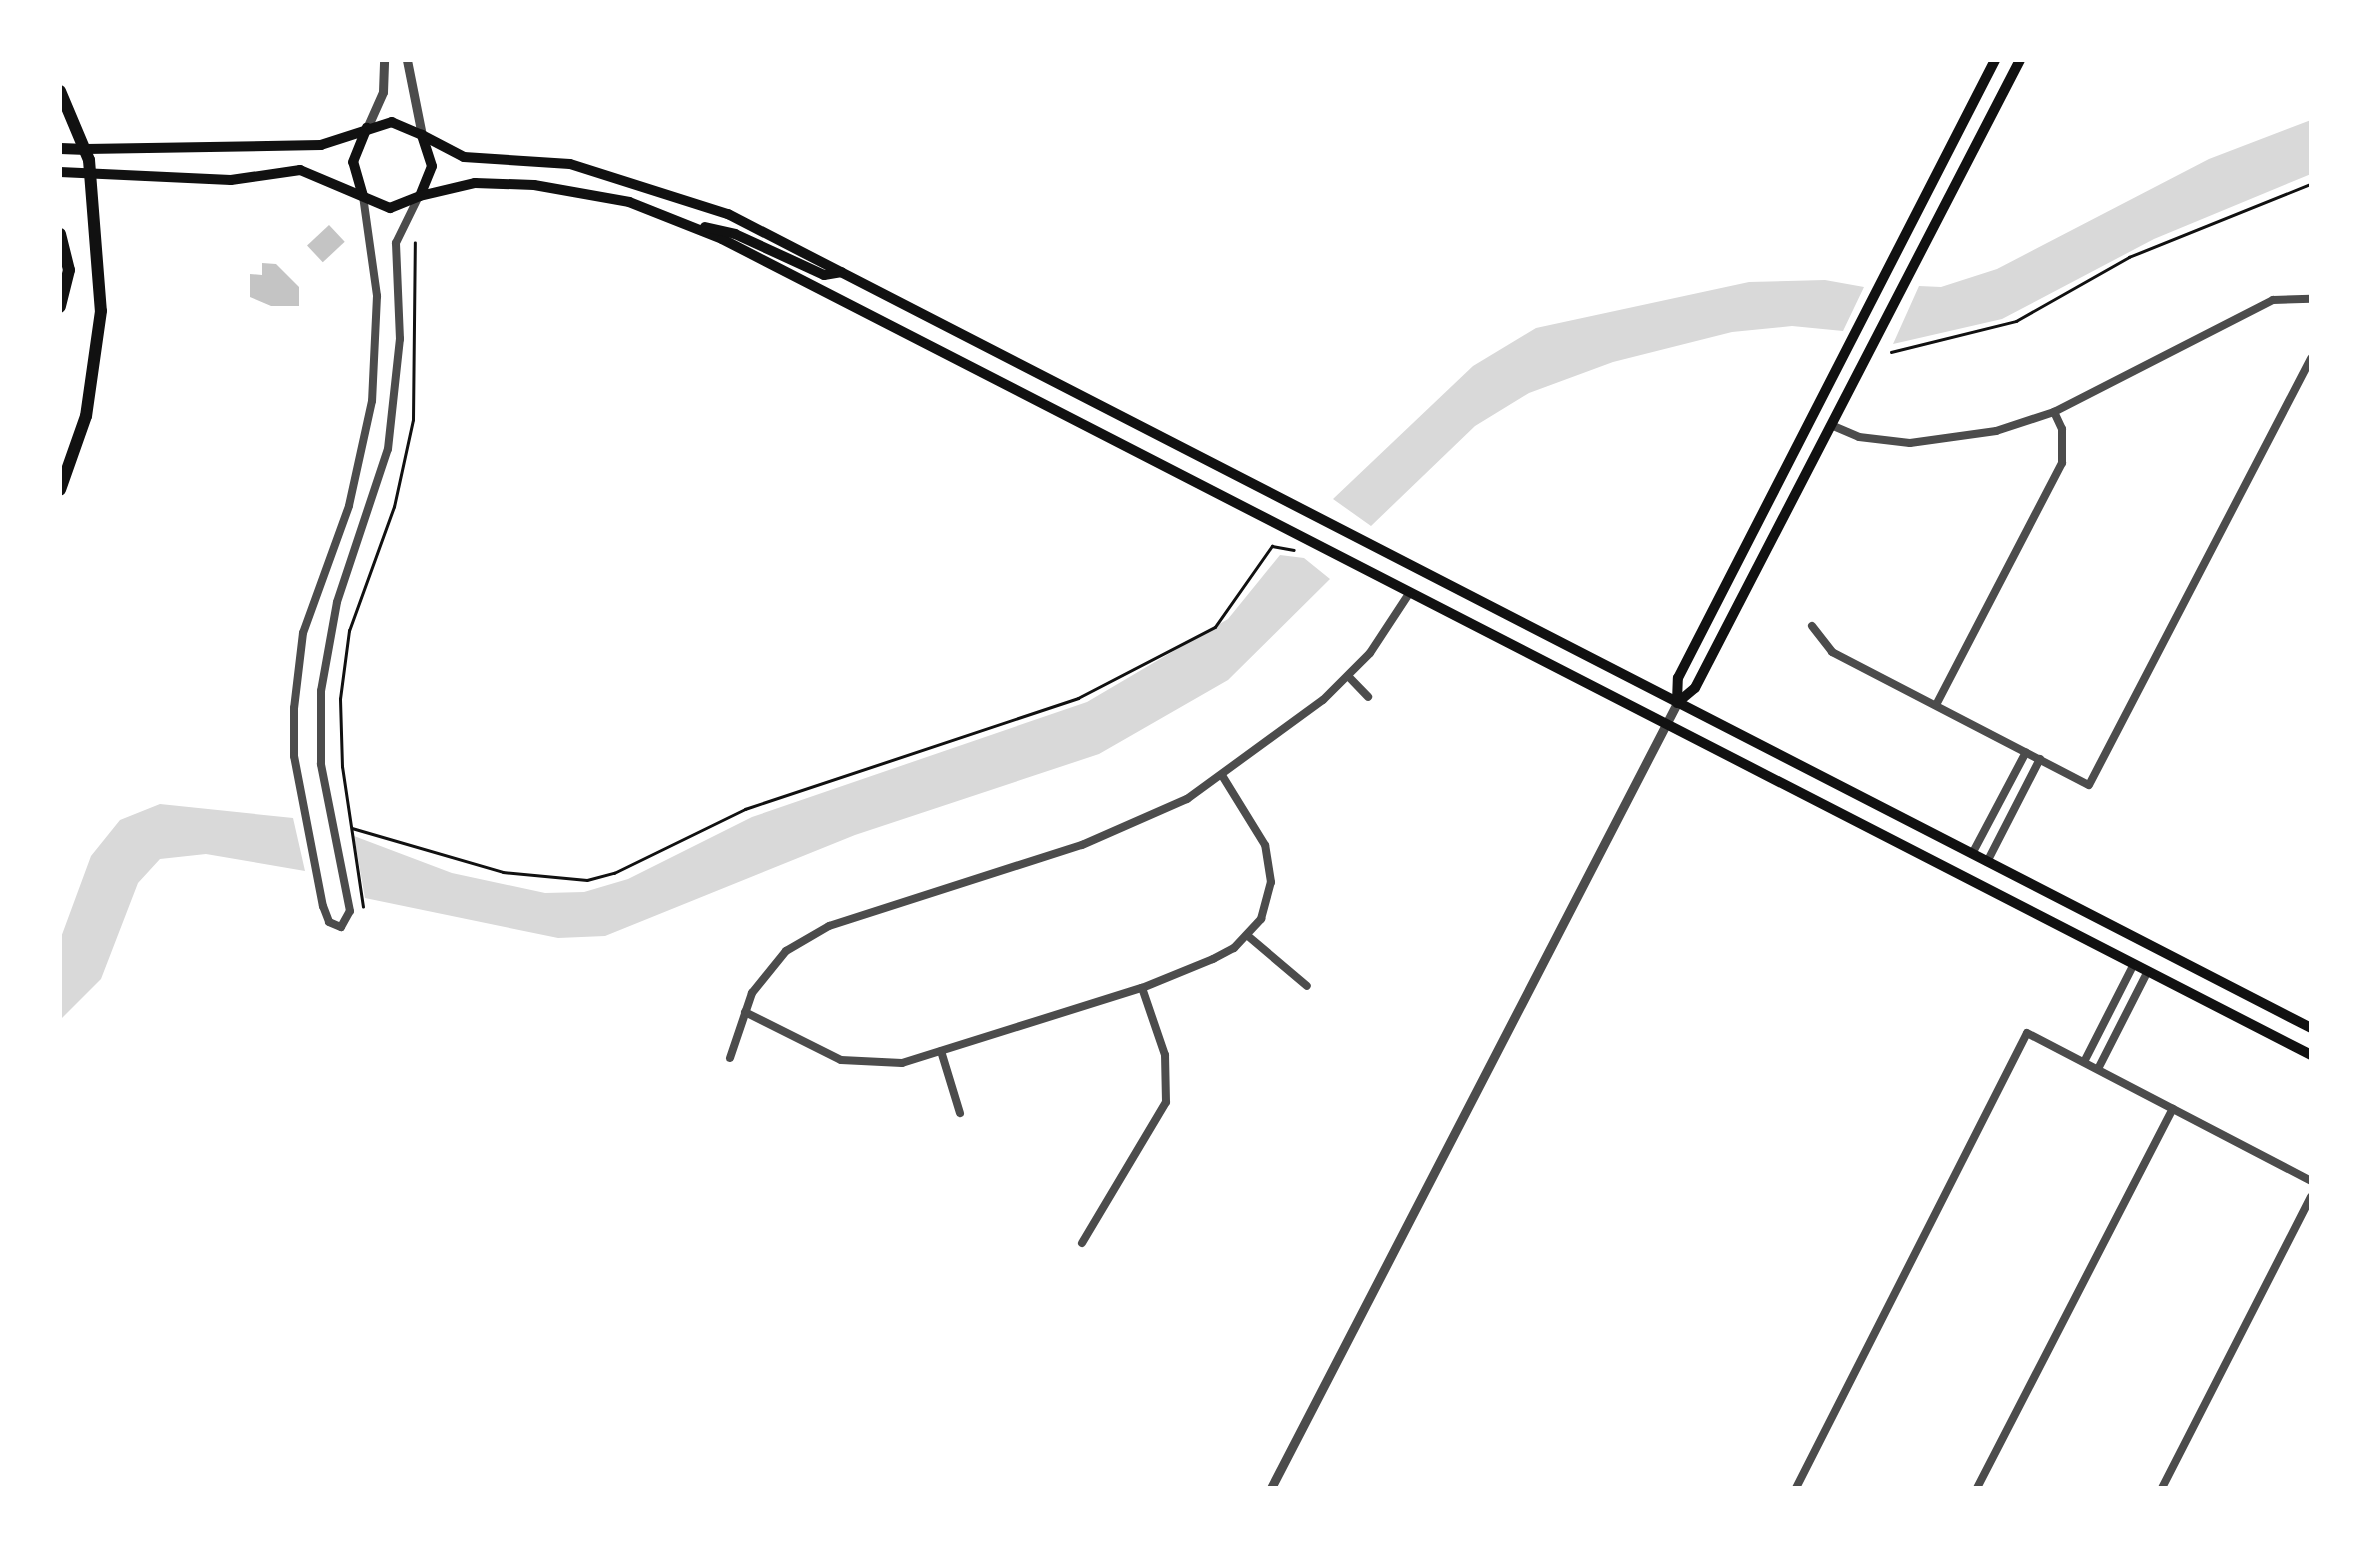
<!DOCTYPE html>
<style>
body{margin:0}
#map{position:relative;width:2371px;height:1548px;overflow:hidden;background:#fff;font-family:Roboto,sans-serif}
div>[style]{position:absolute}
.water>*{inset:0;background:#d9d9d9}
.building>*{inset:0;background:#c4c4c4;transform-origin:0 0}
.path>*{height:2.5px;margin:-1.25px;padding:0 1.25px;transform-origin:1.25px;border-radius:1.25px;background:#111}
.minor>*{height:8px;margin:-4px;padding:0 4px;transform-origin:4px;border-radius:4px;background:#4c4c4c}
.tertiary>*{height:9px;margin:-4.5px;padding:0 4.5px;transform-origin:4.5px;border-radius:4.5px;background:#4c4c4c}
.secondary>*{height:10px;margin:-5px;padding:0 5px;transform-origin:5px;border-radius:5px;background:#111}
.primary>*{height:11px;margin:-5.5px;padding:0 5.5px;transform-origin:5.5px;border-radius:5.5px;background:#111}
.motorway>*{height:12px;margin:-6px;padding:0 6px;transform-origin:6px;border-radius:6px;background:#111}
span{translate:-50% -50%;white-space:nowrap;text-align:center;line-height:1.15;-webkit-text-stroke:8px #fff;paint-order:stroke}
.frame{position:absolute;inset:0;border:62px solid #fff;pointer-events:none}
</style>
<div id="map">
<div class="water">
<div style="clip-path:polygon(2311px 120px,2311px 174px,2154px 239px,2002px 319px,1893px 344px,1919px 286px,1941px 287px,1997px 269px,2209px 159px)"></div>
<div style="clip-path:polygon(1825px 280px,1864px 287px,1843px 331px,1792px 326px,1732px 332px,1613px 362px,1529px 393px,1475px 426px,1371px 526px,1333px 499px,1473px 366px,1536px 328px,1749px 282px)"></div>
<div style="clip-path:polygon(1280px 555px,1304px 558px,1330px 579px,1228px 680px,1099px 754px,855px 835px,605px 936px,558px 938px,365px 898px,354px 836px,452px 873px,545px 893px,584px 892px,628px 879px,752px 817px,1087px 702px,1228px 619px)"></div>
<div style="clip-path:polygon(160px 804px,293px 818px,305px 871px,206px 854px,160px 859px,138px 883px,101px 979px,60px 1020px,60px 940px,91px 856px,120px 820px)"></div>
</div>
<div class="building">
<div style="left:329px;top:225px;width:23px;height:30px;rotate:47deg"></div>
<div style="clip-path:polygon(262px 263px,276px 264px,299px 287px,299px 306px,271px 306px,250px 297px,250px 274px,262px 275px)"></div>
</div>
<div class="path">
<div style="left:1891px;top:352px;width:129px;rotate:-13.9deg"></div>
<div style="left:2016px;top:321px;width:130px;rotate:-29.5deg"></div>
<div style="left:2129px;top:257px;width:196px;rotate:-21.9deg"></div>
<div style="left:352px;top:828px;width:157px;rotate:16.2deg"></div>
<div style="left:503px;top:872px;width:84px;rotate:5.4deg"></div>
<div style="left:587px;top:880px;width:28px;rotate:-15deg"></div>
<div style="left:614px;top:873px;width:146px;rotate:-26deg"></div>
<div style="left:745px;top:809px;width:351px;rotate:-18.4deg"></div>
<div style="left:1078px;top:698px;width:154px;rotate:-27.4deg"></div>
<div style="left:1215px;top:627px;width:99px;rotate:-54.9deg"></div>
<div style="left:1272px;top:546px;width:22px;rotate:10deg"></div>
<div style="left:363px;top:907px;width:142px;rotate:-98.5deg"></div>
<div style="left:342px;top:767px;width:68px;rotate:-91.7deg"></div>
<div style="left:340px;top:699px;width:69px;rotate:-82.5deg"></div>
<div style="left:349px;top:631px;width:132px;rotate:-70.1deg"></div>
<div style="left:394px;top:507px;width:89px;rotate:-77.7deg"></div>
<div style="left:413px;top:420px;width:177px;rotate:-89.4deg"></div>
</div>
<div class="minor">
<div style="left:363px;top:196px;width:101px;rotate:82deg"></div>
<div style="left:377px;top:296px;width:105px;rotate:92.7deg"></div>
<div style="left:372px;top:401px;width:107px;rotate:102.4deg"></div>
<div style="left:349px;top:506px;width:135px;rotate:109.9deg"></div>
<div style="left:303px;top:633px;width:76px;rotate:96.8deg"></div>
<div style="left:294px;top:708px;width:48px;rotate:90deg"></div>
<div style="left:294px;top:756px;width:153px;rotate:79.1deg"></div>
<div style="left:323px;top:906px;width:17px;rotate:69deg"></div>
<div style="left:329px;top:922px;width:13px;rotate:23deg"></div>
<div style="left:341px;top:927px;width:18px;rotate:-61deg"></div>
<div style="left:350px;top:911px;width:150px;rotate:-101.2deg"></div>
<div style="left:321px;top:764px;width:73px;rotate:-90deg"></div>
<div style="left:321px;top:691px;width:90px;rotate:-79.8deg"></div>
<div style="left:337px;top:602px;width:161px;rotate:-71.6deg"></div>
<div style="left:388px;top:449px;width:111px;rotate:-83.8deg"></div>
<div style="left:400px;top:339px;width:96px;rotate:-92.4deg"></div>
<div style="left:396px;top:243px;width:52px;rotate:-63.9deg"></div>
<div style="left:1831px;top:425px;width:30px;rotate:23deg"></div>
<div style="left:1859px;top:437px;width:51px;rotate:6.7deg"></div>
<div style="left:1910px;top:443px;width:87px;rotate:-7.9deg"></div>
<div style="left:1996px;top:431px;width:61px;rotate:-18.1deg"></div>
<div style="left:2054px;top:412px;width:246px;rotate:-27.1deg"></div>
<div style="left:2273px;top:300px;width:38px;rotate:-2deg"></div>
<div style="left:1812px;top:626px;width:33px;rotate:52deg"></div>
<div style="left:1832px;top:652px;width:289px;rotate:27.4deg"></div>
<div style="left:2089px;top:785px;width:481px;rotate:-62.5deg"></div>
<div style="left:1348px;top:676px;width:29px;rotate:46deg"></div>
<div style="left:1936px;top:705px;width:273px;rotate:-62.5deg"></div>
<div style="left:2062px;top:463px;width:34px;rotate:-90deg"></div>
<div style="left:2062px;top:429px;width:19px;rotate:-115deg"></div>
<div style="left:1972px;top:854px;width:115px;rotate:-62.1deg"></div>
<div style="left:1987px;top:862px;width:116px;rotate:-62.8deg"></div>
<div style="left:1248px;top:936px;width:77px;rotate:40.3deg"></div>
<div style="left:745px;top:1012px;width:107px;rotate:26.6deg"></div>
<div style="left:841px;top:1060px;width:61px;rotate:2.8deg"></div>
<div style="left:902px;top:1063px;width:251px;rotate:-17.4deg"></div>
<div style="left:1142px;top:988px;width:77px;rotate:-22.2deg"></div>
<div style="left:1213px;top:959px;width:24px;rotate:-28deg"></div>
<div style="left:1234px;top:948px;width:40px;rotate:-47deg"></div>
<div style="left:1261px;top:919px;width:38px;rotate:-75deg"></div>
<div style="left:1271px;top:882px;width:37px;rotate:-99deg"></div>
<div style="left:1265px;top:845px;width:80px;rotate:-121.7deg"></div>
<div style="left:941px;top:1051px;width:65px;rotate:73deg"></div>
<div style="left:730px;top:1058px;width:69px;rotate:-71.3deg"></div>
<div style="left:752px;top:993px;width:54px;rotate:-51deg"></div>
<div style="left:786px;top:951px;width:50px;rotate:-30.2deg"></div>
<div style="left:829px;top:926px;width:266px;rotate:-17.8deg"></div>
<div style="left:1082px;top:845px;width:115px;rotate:-23.7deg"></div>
<div style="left:1187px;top:799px;width:168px;rotate:-36.1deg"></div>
<div style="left:1323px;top:700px;width:66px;rotate:-45deg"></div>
<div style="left:1370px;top:653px;width:73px;rotate:-56.7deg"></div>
<div style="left:2084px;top:1062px;width:110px;rotate:-63deg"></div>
<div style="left:2098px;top:1069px;width:110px;rotate:-63deg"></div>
<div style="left:1082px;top:1243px;width:164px;rotate:-59.2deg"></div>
<div style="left:1166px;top:1102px;width:47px;rotate:-91.2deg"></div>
<div style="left:1165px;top:1055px;width:71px;rotate:-108.9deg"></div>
<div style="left:1796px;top:1488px;width:510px;rotate:-63.08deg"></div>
<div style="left:2027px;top:1033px;width:320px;rotate:27.5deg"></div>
<div style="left:1977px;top:1488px;width:427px;rotate:-62.7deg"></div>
<div style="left:2162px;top:1488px;width:327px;rotate:-62.9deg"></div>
</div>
<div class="tertiary">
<div style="left:407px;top:60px;width:76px;rotate:78.7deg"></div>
<div style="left:367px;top:128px;width:39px;rotate:-66deg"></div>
<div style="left:383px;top:92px;width:32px;rotate:-88deg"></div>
<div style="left:1271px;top:1488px;width:884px;rotate:-62.65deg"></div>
</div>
<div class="secondary">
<div style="left:422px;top:135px;width:47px;rotate:27.6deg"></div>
<div style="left:464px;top:157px;width:106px;rotate:3.8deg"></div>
<div style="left:570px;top:164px;width:166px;rotate:17.6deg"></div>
<div style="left:728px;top:214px;width:1780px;rotate:27.21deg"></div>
<div style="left:60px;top:172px;width:171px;rotate:2.7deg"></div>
<div style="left:231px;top:180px;width:70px;rotate:-8.2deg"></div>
<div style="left:300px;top:170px;width:98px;rotate:22.9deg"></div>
<div style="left:390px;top:208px;width:32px;rotate:-22deg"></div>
<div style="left:420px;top:196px;width:32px;rotate:-68deg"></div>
<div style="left:432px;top:166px;width:33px;rotate:-108deg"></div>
<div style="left:422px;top:135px;width:33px;rotate:-157deg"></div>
<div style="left:392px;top:122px;width:75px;rotate:162.1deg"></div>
<div style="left:321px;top:145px;width:235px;rotate:179deg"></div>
<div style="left:363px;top:196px;width:35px;rotate:-106deg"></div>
<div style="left:353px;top:162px;width:37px;rotate:-68deg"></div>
<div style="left:420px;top:196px;width:57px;rotate:-13.3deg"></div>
<div style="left:475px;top:183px;width:59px;rotate:1.9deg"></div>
<div style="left:534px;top:185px;width:97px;rotate:10.1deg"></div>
<div style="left:629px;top:202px;width:100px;rotate:21.7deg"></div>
<div style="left:722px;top:239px;width:1786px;rotate:27.18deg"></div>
<div style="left:705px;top:227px;width:31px;rotate:13deg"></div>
<div style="left:735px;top:234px;width:98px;rotate:24.7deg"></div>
<div style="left:824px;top:275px;width:18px;rotate:-9deg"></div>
<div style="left:1677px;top:702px;width:24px;rotate:-88deg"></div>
<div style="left:1678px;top:678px;width:695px;rotate:-62.84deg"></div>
<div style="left:1677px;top:703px;width:23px;rotate:-40deg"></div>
<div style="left:1695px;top:688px;width:707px;rotate:-62.64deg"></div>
</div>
<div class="primary">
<div style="left:60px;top:148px;width:26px;rotate:2deg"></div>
</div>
<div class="motorway">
<div style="left:60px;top:91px;width:75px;rotate:67.2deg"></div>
<div style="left:89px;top:160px;width:151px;rotate:85.5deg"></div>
<div style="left:101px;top:311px;width:106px;rotate:98.1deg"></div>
<div style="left:86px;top:416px;width:78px;rotate:109.4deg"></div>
<div style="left:60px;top:234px;width:37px;rotate:76deg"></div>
<div style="left:69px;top:270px;width:38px;rotate:104deg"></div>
</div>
<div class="frame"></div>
</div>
